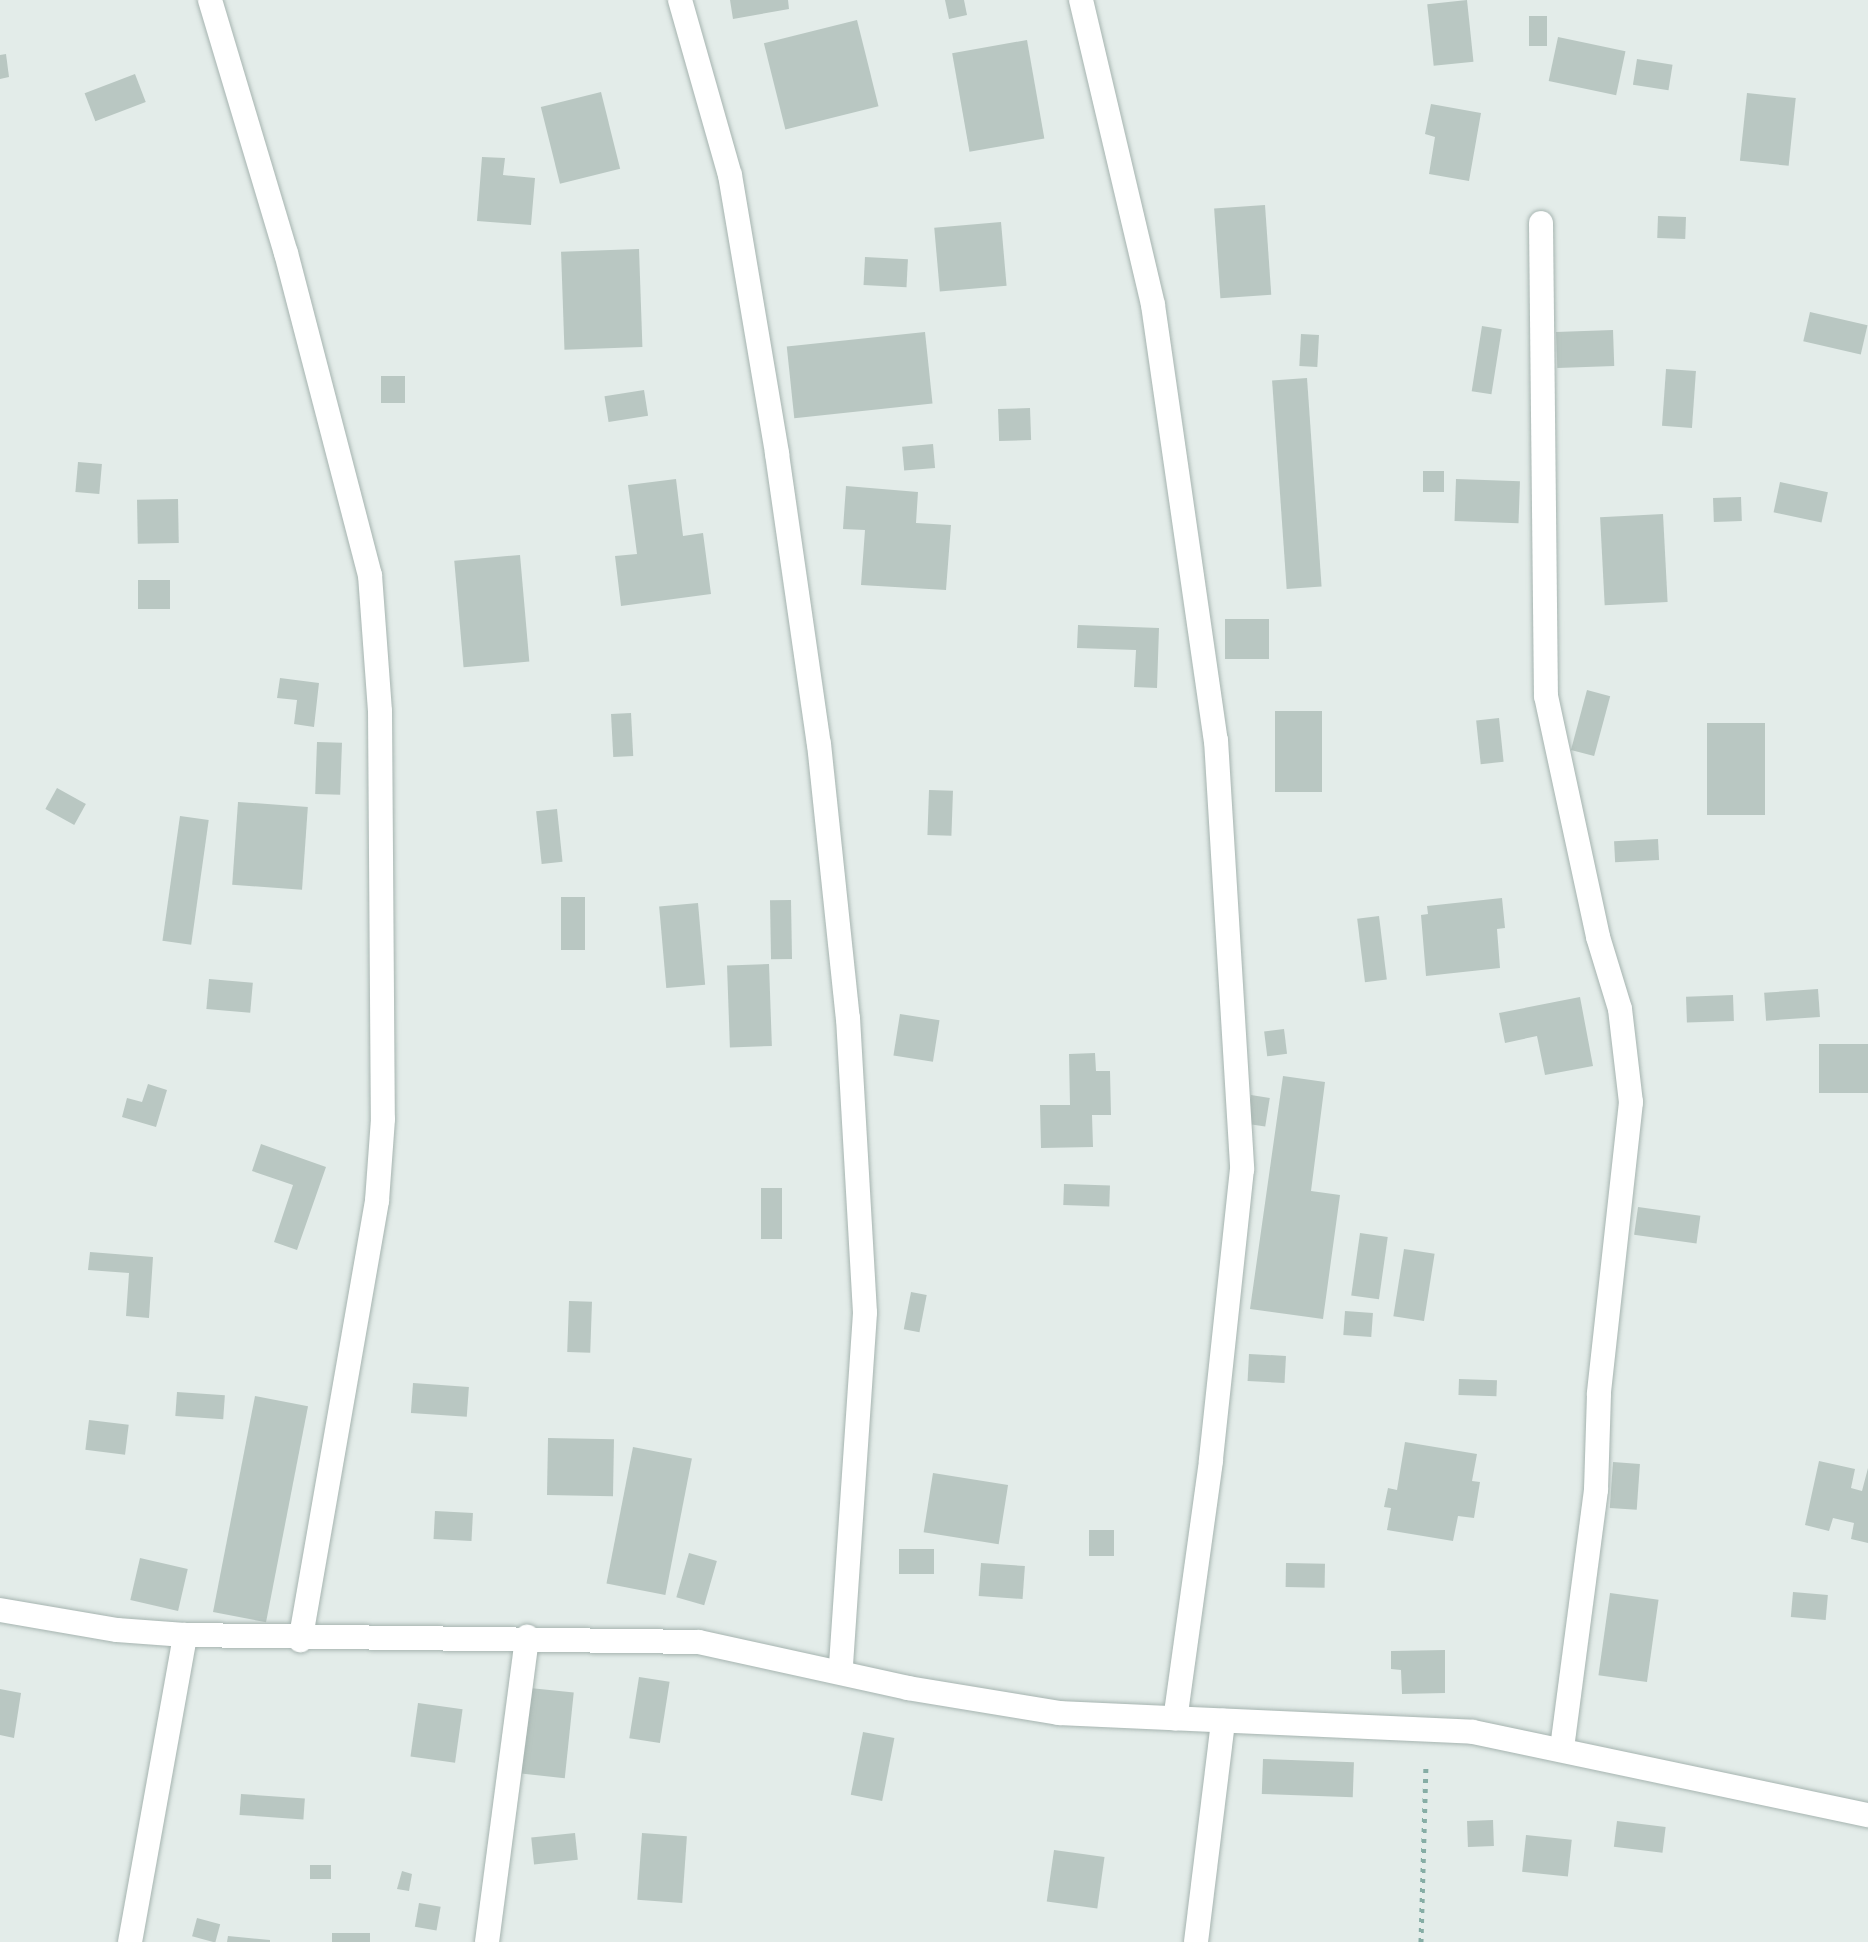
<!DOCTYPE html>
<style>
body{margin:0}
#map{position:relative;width:1868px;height:1942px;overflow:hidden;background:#e3ece9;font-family:"PT Sans Narrow",sans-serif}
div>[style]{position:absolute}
.building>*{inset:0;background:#b9c7c2;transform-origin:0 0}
.path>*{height:5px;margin-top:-2.5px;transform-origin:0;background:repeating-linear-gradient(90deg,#86ada5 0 4px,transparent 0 10px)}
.roads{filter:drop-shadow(0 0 2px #a6b4b0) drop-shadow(0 0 2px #a6b4b0)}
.street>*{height:24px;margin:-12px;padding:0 12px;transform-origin:12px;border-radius:12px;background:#fff}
span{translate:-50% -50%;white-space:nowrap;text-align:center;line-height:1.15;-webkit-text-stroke:6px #f4f9f7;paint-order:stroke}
</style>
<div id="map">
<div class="building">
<div style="clip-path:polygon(730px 0,788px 0,789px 9px,733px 19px)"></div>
<div style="clip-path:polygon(945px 0,964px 0,967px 15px,949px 19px)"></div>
<div style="left:1467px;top:0;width:62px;height:40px;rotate:84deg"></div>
<div style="left:1529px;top:16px;width:18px;height:30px"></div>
<div style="left:857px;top:20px;width:89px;height:96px;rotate:76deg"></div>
<div style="left:1558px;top:37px;width:69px;height:45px;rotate:12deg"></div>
<div style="left:1027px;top:40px;width:100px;height:76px;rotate:80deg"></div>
<div style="clip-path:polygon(6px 54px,9px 77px,0 79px,0 55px)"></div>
<div style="left:1637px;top:59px;width:36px;height:26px;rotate:9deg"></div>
<div style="left:135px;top:74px;width:30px;height:54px;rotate:69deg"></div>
<div style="left:601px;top:92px;width:79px;height:62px;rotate:76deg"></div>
<div style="left:1747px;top:93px;width:49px;height:68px;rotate:6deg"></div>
<div style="clip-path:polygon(1431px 104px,1481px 113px,1469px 181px,1429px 174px,1435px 137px,1425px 134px)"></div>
<div style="clip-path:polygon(482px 157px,505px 158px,503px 175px,535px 178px,531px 225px,477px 221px)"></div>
<div style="left:1265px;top:205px;width:90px;height:51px;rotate:86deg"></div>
<div style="left:1658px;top:216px;width:28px;height:22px;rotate:2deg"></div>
<div style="left:1001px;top:222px;width:64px;height:67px;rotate:85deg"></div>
<div style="left:639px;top:249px;width:98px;height:78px;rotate:88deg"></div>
<div style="left:865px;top:257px;width:43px;height:28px;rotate:3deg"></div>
<div style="left:1810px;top:312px;width:59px;height:30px;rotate:13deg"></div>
<div style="left:1482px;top:326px;width:20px;height:66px;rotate:9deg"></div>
<div style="left:1613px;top:330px;width:36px;height:57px;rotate:88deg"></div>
<div style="left:925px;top:332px;width:72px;height:139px;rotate:84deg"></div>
<div style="left:1301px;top:334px;width:18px;height:32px;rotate:3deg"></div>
<div style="left:1666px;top:369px;width:30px;height:57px;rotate:4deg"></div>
<div style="left:381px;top:376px;width:24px;height:27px"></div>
<div style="left:1307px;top:378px;width:209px;height:35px;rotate:86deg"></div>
<div style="left:644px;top:390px;width:26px;height:40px;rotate:81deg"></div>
<div style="left:1030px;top:408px;width:32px;height:32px;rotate:88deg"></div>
<div style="left:933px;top:444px;width:24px;height:31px;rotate:85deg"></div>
<div style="left:78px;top:462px;width:24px;height:30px;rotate:5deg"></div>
<div style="left:1423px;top:471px;width:21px;height:21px"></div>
<div style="clip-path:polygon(676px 479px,683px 536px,703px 533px,711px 594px,621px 606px,615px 556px,637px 554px,628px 485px)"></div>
<div style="left:1456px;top:479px;width:64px;height:42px;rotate:2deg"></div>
<div style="left:1780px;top:482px;width:49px;height:31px;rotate:12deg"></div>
<div style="clip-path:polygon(846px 486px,918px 492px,916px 523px,951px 525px,946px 590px,861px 585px,865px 530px,843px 529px)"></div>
<div style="left:1741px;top:497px;width:24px;height:28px;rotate:88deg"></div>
<div style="left:178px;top:499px;width:44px;height:41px;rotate:89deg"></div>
<div style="left:1663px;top:514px;width:88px;height:63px;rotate:87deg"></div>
<div style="left:520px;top:555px;width:107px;height:66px;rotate:85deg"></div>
<div style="left:138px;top:580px;width:32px;height:29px"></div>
<div style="left:1225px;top:619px;width:44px;height:40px"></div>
<div style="clip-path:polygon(1078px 625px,1159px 628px,1157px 688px,1134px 687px,1136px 650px,1077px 648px)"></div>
<div style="clip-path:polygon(280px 678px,319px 683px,314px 727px,294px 724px,297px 700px,277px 698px)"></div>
<div style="left:1587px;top:690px;width:24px;height:62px;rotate:15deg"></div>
<div style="left:1322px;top:711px;width:81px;height:47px;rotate:90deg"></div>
<div style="left:631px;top:713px;width:43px;height:20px;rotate:87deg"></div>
<div style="left:1499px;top:718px;width:44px;height:23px;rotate:84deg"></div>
<div style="left:1707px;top:723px;width:58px;height:92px"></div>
<div style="left:317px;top:742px;width:25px;height:52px;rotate:2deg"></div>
<div style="left:57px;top:788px;width:33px;height:24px;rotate:29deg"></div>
<div style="left:929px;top:790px;width:24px;height:45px;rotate:2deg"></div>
<div style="left:238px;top:802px;width:70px;height:83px;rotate:4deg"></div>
<div style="left:557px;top:809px;width:53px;height:21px;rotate:84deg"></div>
<div style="left:180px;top:816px;width:29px;height:126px;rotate:8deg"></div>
<div style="left:1658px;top:839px;width:21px;height:44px;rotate:87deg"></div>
<div style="left:561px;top:897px;width:24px;height:53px"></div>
<div style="clip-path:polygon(1502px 898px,1505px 928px,1497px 929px,1500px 968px,1426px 976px,1421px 915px,1428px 914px,1427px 906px)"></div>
<div style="left:791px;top:900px;width:59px;height:21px;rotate:89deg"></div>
<div style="left:698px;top:903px;width:82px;height:39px;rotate:85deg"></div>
<div style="left:1379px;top:916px;width:64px;height:22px;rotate:83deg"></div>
<div style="left:769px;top:964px;width:82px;height:42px;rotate:88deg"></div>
<div style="left:209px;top:979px;width:44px;height:30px;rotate:5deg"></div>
<div style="left:1818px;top:989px;width:28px;height:54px;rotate:86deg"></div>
<div style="left:1733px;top:995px;width:26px;height:47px;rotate:88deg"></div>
<div style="clip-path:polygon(1580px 997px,1593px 1066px,1545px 1075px,1537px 1036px,1505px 1043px,1499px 1013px)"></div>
<div style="left:900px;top:1014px;width:40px;height:42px;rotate:9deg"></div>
<div style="left:1284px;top:1029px;width:25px;height:20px;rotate:83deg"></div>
<div style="left:1819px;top:1044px;width:49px;height:49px"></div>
<div style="clip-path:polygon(1095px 1053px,1096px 1071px,1110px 1071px,1111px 1115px,1092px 1115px,1093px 1147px,1041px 1148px,1040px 1105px,1070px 1105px,1069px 1054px)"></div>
<div style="clip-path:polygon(1283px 1076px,1325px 1082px,1311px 1191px,1340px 1195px,1323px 1319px,1250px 1309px)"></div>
<div style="clip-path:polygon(148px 1084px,167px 1090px,156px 1127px,122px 1117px,127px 1098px,142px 1102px)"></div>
<div style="left:1251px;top:1095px;width:19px;height:29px;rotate:9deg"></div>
<div style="clip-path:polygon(261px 1144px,326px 1167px,297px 1250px,274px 1242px,293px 1185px,252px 1171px)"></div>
<div style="left:1064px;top:1184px;width:46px;height:21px;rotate:2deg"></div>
<div style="left:761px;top:1188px;width:21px;height:51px"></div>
<div style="left:1638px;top:1207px;width:63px;height:28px;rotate:8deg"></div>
<div style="left:1360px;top:1233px;width:28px;height:63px;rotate:8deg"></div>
<div style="left:1404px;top:1249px;width:31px;height:68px;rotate:9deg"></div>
<div style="clip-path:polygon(90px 1252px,153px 1257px,149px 1318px,126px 1316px,129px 1273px,88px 1270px)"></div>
<div style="left:911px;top:1292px;width:16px;height:38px;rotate:11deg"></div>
<div style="left:569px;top:1301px;width:23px;height:51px;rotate:2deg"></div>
<div style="left:1345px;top:1311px;width:28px;height:24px;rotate:4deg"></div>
<div style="left:1249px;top:1354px;width:37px;height:27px;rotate:3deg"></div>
<div style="left:1459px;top:1379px;width:38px;height:16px;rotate:2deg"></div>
<div style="left:413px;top:1383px;width:56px;height:30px;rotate:4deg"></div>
<div style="left:177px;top:1392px;width:48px;height:24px;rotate:4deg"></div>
<div style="left:255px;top:1396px;width:54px;height:220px;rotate:11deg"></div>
<div style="left:89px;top:1420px;width:40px;height:30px;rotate:7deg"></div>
<div style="left:548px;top:1438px;width:66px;height:57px;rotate:1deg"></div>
<div style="clip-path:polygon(1405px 1442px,1477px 1454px,1472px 1481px,1480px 1482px,1474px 1518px,1458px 1516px,1453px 1541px,1387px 1530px,1391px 1508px,1384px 1507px,1388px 1488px,1397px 1490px)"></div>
<div style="left:633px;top:1447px;width:60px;height:139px;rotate:11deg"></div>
<div style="clip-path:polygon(1819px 1461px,1855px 1469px,1851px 1488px,1862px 1491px,1868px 1468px,1868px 1543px,1851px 1539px,1854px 1523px,1833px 1518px,1829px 1531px,1805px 1525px)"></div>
<div style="left:1613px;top:1462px;width:27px;height:46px;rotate:4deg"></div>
<div style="left:933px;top:1473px;width:76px;height:60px;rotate:9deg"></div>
<div style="left:435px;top:1511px;width:38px;height:28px;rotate:3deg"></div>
<div style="left:1089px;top:1530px;width:25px;height:26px"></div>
<div style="left:899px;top:1549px;width:35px;height:25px"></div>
<div style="left:689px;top:1553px;width:29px;height:46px;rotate:16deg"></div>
<div style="left:140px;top:1558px;width:49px;height:43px;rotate:13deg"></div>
<div style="left:981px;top:1563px;width:44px;height:33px;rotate:4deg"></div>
<div style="left:1286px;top:1563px;width:39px;height:24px;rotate:1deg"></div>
<div style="left:1793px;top:1592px;width:35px;height:25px;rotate:5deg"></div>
<div style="left:1610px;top:1593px;width:49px;height:83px;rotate:8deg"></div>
<div style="clip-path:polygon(1445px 1650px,1445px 1693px,1402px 1694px,1401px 1670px,1391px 1669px,1391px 1651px)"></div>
<div style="left:639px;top:1677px;width:31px;height:62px;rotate:9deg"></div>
<div style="left:530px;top:1688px;width:44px;height:86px;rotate:6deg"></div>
<div style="clip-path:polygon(0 1689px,21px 1693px,14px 1738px,0 1735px)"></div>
<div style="left:418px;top:1703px;width:45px;height:54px;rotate:8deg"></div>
<div style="left:863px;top:1732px;width:32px;height:64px;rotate:11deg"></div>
<div style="left:1263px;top:1759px;width:91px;height:35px;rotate:2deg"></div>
<div style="left:241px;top:1794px;width:64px;height:21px;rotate:4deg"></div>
<div style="left:1493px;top:1820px;width:26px;height:26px;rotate:88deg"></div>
<div style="left:1617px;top:1821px;width:49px;height:26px;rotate:7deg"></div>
<div style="left:575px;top:1833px;width:27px;height:44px;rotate:84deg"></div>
<div style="left:642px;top:1833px;width:45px;height:67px;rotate:4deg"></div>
<div style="left:1526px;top:1835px;width:46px;height:37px;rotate:6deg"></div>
<div style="left:1054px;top:1850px;width:51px;height:52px;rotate:8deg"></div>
<div style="left:310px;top:1865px;width:21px;height:14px"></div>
<div style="clip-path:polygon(402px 1871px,412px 1874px,409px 1891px,397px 1889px)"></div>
<div style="left:419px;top:1903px;width:22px;height:24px;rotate:10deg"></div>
<div style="left:197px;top:1918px;width:24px;height:19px;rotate:15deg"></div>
<div style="left:332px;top:1933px;width:38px;height:9px"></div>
<div style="clip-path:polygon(228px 1936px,270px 1940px,270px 1942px,227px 1942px)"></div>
</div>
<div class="path">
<div style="left:1421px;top:1942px;width:179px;rotate:-88.4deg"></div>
</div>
<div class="roads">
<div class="street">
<div style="left:210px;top:0;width:264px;rotate:73.3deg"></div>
<div style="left:286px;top:253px;width:333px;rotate:75.4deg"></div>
<div style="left:370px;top:575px;width:136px;rotate:85.8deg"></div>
<div style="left:380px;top:711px;width:408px;rotate:89.6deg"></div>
<div style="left:383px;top:1119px;width:82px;rotate:94.2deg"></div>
<div style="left:377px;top:1201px;width:446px;rotate:99.9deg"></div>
<div style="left:680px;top:0;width:182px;rotate:74.1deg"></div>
<div style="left:730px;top:175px;width:283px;rotate:80.4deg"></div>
<div style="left:777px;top:454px;width:293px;rotate:81.8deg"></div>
<div style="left:819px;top:744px;width:276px;rotate:84deg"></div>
<div style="left:848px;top:1018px;width:295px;rotate:86.7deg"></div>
<div style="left:865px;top:1313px;width:357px;rotate:93.9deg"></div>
<div style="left:1081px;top:0;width:313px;rotate:76.7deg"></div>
<div style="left:1153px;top:305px;width:440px;rotate:81.8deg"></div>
<div style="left:1216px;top:740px;width:430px;rotate:86.5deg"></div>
<div style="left:1242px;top:1169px;width:294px;rotate:96.1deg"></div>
<div style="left:1211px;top:1461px;width:260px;rotate:97.9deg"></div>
<div style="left:1541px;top:223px;width:473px;rotate:89.4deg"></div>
<div style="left:1546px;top:696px;width:247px;rotate:77.8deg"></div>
<div style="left:1598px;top:937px;width:75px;rotate:73deg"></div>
<div style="left:1620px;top:1009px;width:94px;rotate:83.3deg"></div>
<div style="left:1631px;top:1102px;width:294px;rotate:96.3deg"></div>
<div style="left:1599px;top:1394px;width:96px;rotate:91.8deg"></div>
<div style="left:1596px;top:1490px;width:262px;rotate:97.5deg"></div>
<div style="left:0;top:1610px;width:119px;rotate:9.7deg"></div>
<div style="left:117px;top:1630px;width:68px;rotate:4.2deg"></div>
<div style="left:185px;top:1635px;width:514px;rotate:0.78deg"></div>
<div style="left:699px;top:1642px;width:214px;rotate:12.4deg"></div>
<div style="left:908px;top:1688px;width:153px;rotate:9.4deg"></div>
<div style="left:1059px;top:1713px;width:414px;rotate:2.6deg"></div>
<div style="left:1473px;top:1732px;width:404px;rotate:11.9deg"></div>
<div style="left:130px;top:1942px;width:312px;rotate:-79.8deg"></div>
<div style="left:487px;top:1942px;width:308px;rotate:-82.5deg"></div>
<div style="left:1196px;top:1942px;width:223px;rotate:-83deg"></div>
</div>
</div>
</div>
